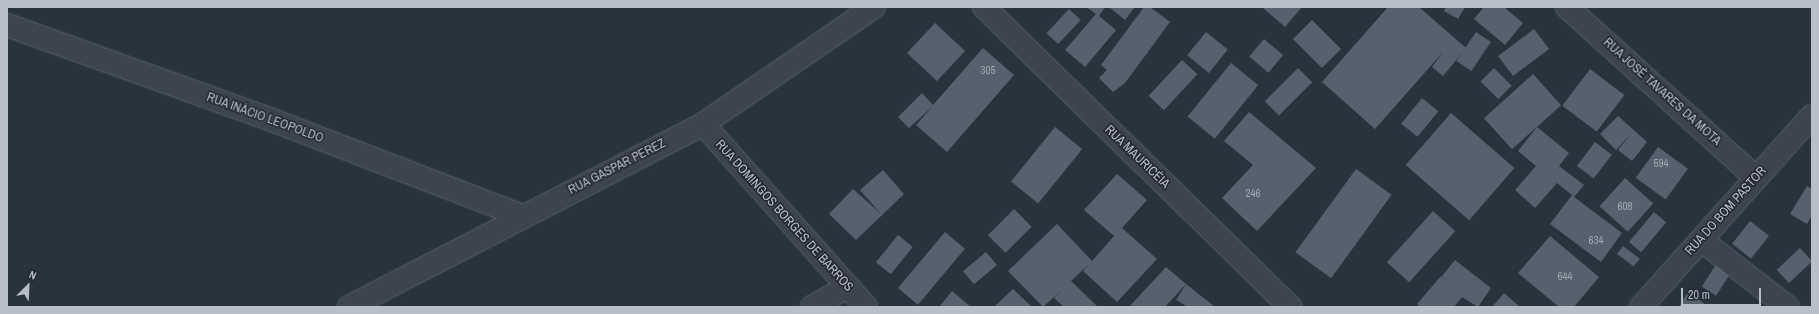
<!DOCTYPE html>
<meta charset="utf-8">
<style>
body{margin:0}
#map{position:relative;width:1819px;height:314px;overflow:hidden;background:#28333d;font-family:"Archivo Narrow",sans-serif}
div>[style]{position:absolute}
.building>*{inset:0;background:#56616d;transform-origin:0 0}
.roads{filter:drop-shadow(0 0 1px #5a626b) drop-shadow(0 0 1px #5a626b)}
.minor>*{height:22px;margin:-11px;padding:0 11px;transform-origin:11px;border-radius:11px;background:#3c444d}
span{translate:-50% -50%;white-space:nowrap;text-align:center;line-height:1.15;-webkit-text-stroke:3px #212933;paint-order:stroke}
.number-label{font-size:11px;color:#a0a8b1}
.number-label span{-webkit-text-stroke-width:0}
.street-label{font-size:13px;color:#b8bfc8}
.frame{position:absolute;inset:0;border:8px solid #b8bfc8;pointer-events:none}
.north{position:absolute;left:8px;top:266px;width:40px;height:40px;-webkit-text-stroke:3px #212933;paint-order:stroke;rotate:24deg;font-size:11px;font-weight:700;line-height:16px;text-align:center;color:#b8bfc8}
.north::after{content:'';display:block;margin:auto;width:14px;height:18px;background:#b8bfc8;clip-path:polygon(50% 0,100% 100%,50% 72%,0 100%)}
.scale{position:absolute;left:1681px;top:288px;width:80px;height:18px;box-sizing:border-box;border:2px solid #b8bfc8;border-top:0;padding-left:5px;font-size:12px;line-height:14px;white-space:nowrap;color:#b8bfc8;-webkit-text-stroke:3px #212933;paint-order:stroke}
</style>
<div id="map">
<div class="building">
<div style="clip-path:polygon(1086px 7px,1105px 7px,1099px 16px,1116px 30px,1085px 67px,1065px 50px,1096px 14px)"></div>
<div style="clip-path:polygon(1109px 7px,1135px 7px,1125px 20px)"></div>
<div style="clip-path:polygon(1144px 7px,1150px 7px,1170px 22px,1125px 83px,1113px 92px,1099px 78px,1107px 70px,1101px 65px)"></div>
<div style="clip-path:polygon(1262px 7px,1302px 7px,1285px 27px)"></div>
<div style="clip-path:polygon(1388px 7px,1419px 7px,1466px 48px,1443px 76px,1432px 67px,1443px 52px,1375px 129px,1322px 82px)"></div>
<div style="clip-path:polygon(1446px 7px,1465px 7px,1458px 19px,1444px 11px)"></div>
<div style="clip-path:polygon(1484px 7px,1504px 7px,1523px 23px,1505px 45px,1474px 19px)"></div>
<div style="left:1069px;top:9px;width:16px;height:33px;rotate:43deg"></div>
<div style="left:1312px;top:20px;width:41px;height:27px;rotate:45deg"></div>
<div style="left:935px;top:23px;width:41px;height:41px;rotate:43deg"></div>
<div style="left:1534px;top:29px;width:25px;height:45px;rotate:53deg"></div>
<div style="left:1206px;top:32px;width:28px;height:30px;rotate:39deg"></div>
<div style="left:1476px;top:32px;width:18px;height:35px;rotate:34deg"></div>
<div style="left:1264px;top:39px;width:25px;height:23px;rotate:40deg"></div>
<div style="clip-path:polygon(983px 48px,1014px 75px,947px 152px,916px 125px,932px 107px,909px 128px,898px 117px,922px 93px,933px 105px)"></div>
<div style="left:1182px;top:60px;width:21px;height:49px;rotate:43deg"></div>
<div style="left:1231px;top:63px;width:35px;height:69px;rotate:39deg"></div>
<div style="left:1298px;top:68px;width:20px;height:47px;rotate:45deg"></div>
<div style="left:1494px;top:68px;width:25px;height:19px;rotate:45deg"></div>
<div style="left:1590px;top:69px;width:43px;height:46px;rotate:37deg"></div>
<div style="left:1533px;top:74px;width:42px;height:66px;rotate:48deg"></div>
<div style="left:1422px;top:98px;width:21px;height:33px;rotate:39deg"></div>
<div style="clip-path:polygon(1249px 112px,1316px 168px,1257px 231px,1222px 198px,1253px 165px,1224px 141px)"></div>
<div style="left:1451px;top:113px;width:84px;height:69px;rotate:41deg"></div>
<div style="clip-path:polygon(1618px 116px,1647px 142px,1632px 161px,1618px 150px,1631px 134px,1616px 150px,1600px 134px)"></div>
<div style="left:1055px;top:127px;width:35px;height:70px;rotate:39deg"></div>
<div style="clip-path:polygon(1537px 127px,1569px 153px,1559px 166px,1584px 185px,1574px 197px,1622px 233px,1601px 262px,1550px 224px,1572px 195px,1557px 183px,1535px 208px,1515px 190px,1536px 166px,1518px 151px)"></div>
<div style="left:1595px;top:142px;width:21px;height:30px;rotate:37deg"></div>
<div style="left:1658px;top:147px;width:37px;height:38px;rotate:36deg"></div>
<div style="left:1356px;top:169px;width:44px;height:103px;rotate:36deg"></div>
<div style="clip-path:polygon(883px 170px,904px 194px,856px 240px,829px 214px,853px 189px,880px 213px,860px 190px)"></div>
<div style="clip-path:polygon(1117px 174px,1147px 200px,1122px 228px,1157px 259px,1117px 302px,1083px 271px,1089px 264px,1071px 281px,1098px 307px,1064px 307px,1054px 298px,1061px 291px,1043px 307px,1008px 271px,1057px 224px,1092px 261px,1114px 236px,1084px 210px)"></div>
<div style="left:1625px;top:178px;width:38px;height:38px;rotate:42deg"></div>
<div style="clip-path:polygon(1807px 186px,1812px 189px,1812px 215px,1807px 224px,1790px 214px)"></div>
<div style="left:1014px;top:209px;width:25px;height:37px;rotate:45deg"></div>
<div style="left:1433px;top:211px;width:30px;height:69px;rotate:42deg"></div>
<div style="left:1654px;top:212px;width:16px;height:39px;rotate:40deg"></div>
<div style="left:1750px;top:221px;width:24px;height:29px;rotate:38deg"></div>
<div style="left:945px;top:232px;width:26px;height:73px;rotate:40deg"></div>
<div style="left:898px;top:235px;width:19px;height:35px;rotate:39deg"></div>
<div style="clip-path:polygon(1550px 236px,1599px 277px,1574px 307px,1559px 307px,1518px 273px)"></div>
<div style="left:1623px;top:246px;width:21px;height:10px;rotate:37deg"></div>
<div style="left:1800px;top:248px;width:18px;height:32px;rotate:47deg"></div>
<div style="left:986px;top:252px;width:17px;height:30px;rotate:50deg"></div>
<div style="clip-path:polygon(1455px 260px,1491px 288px,1478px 307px,1462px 297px,1454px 307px,1420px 307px,1417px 304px,1441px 276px,1447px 280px,1442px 276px)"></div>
<div style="left:1717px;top:263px;width:17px;height:28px;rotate:33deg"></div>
<div style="clip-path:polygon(1166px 267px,1186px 284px,1165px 307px,1129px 307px)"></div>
<div style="clip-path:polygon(1186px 284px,1215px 307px,1184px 307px,1185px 305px,1176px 300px)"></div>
<div style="clip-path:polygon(1013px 289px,1032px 307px,994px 307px)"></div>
<div style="clip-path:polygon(952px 291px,971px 307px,939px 307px)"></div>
<div style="clip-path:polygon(1504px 293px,1520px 307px,1492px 307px)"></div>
<div style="clip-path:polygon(1687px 293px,1704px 303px,1701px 307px,1679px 307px)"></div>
</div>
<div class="roads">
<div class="minor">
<div style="left:984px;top:7px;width:429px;rotate:44.4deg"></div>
<div style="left:1567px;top:7px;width:255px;rotate:42.1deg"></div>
<div style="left:7px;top:25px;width:282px;rotate:19.7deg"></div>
<div style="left:272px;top:120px;width:268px;rotate:21deg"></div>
<div style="left:703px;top:124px;width:245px;rotate:48.3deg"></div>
<div style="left:1701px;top:240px;width:110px;rotate:37.6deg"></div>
<div style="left:349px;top:307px;width:399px;rotate:-27.3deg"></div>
<div style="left:703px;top:124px;width:207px;rotate:-34.4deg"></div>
<div style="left:812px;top:307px;width:40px;rotate:-29.7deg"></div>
<div style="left:1641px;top:307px;width:256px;rotate:-48.2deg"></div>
</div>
</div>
<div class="number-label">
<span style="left:988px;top:70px">305</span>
<span style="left:1661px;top:163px">594</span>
<span style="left:1253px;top:193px">246</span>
<span style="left:1625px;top:206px">608</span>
<span style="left:1596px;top:240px">634</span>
<span style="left:1565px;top:276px">644</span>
</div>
<div class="street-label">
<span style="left:1662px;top:92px;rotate:42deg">RUA JOSÉ TAVARES DA MOTA</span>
<span style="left:265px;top:118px;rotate:20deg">RUA INÁCIO LEOPOLDO</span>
<span style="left:1137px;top:157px;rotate:44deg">RUA MAURICÉIA</span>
<span style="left:617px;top:167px;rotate:-27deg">RUA GASPAR PEREZ</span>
<span style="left:1726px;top:211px;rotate:-48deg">RUA DO BOM PASTOR</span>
<span style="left:784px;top:216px;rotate:48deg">RUA DOMINGOS BORGES DE BARROS</span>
</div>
<div class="frame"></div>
<div class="north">N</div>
<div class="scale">20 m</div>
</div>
